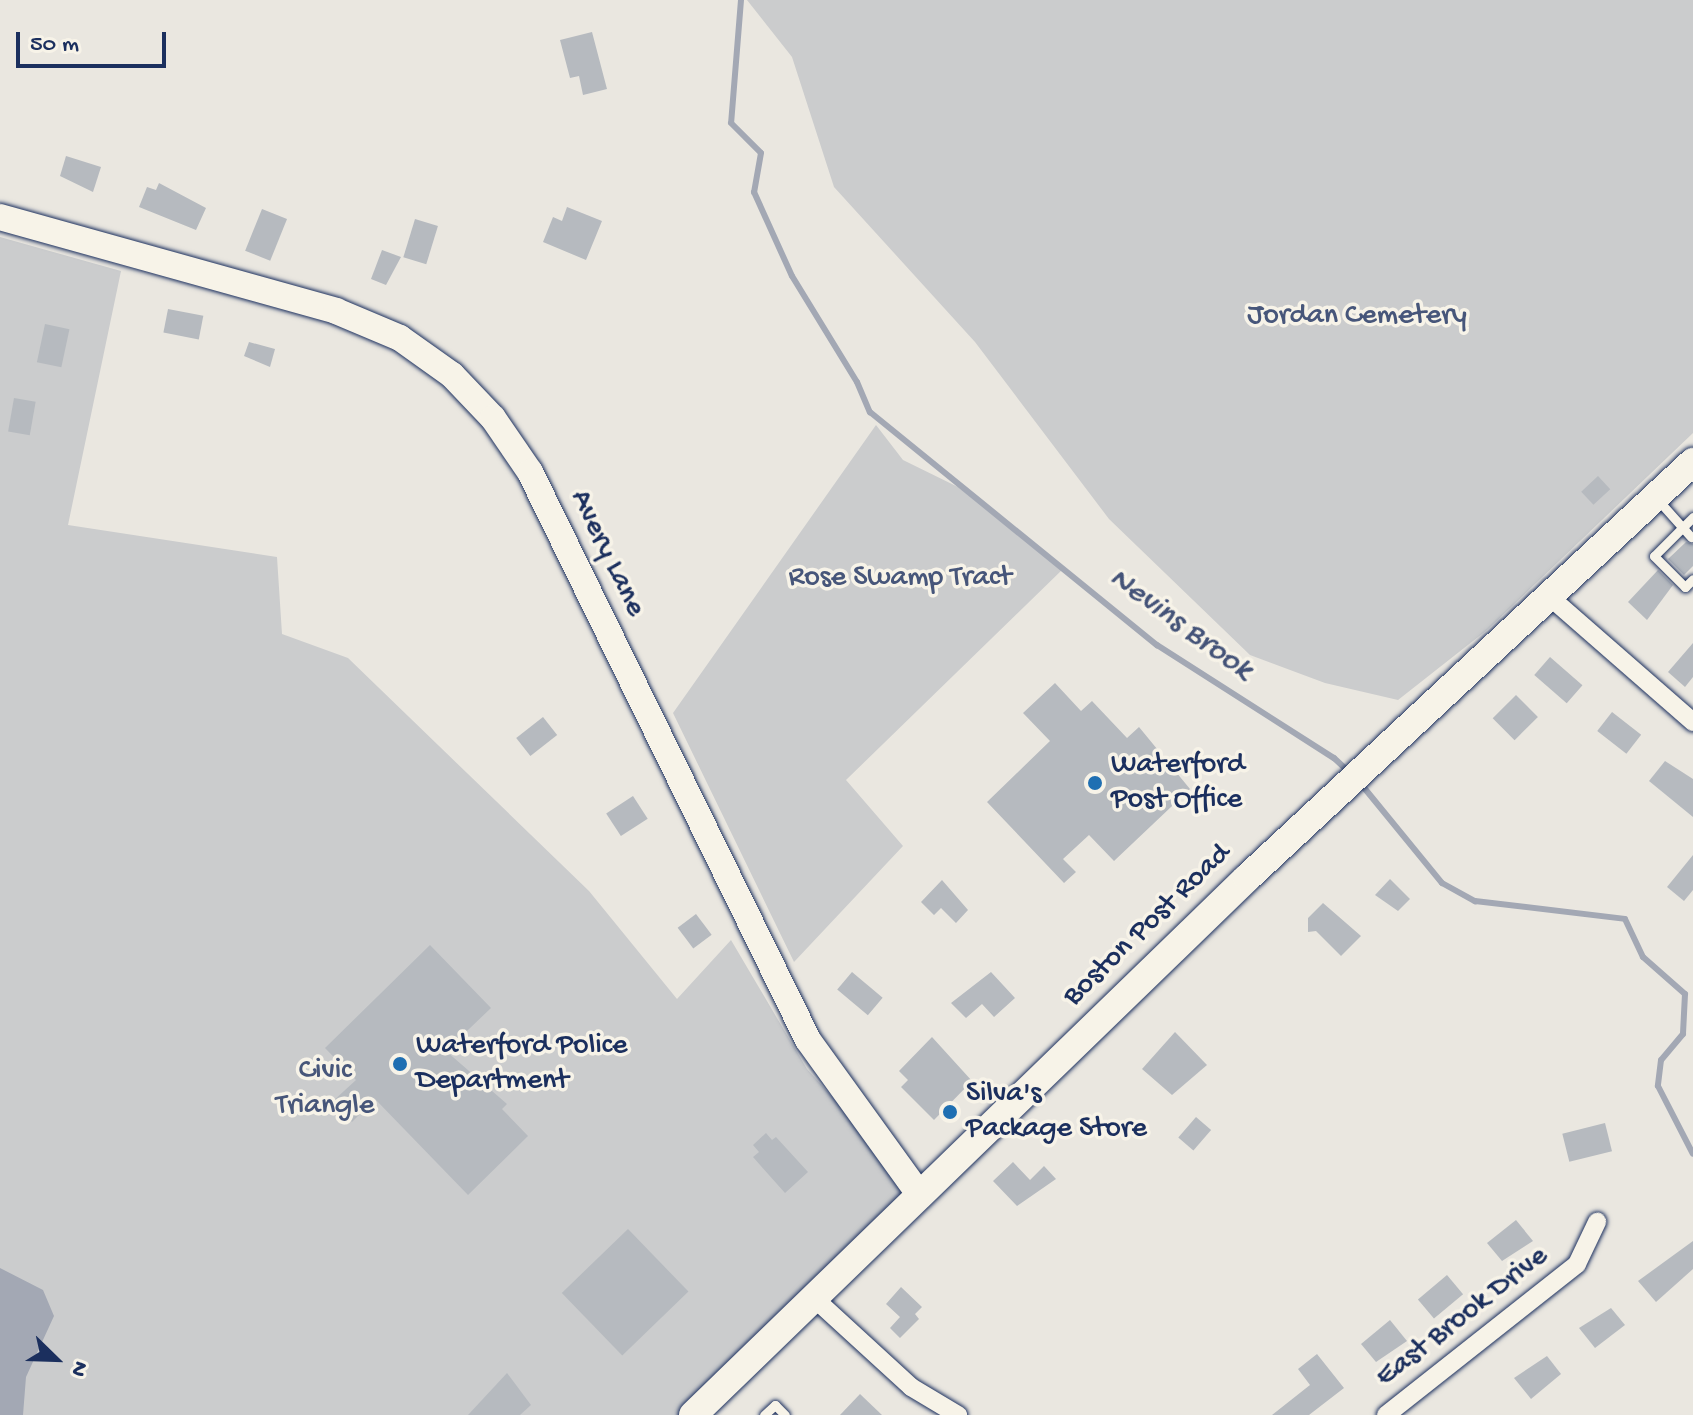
<!DOCTYPE html>
<style>
body{margin:0}
#map{position:relative;width:1693px;height:1415px;overflow:hidden;background:#eae7e0;font-family:"Gochi Hand",sans-serif}
div>[style]{position:absolute}
.green>*{inset:0;background:#cbcccd}
.water>*{inset:0;background:#a3a8b4}
.stream>*{height:6px;margin:-3px;padding:0 3px;transform-origin:3px;border-radius:3px;background:#a3a8b4}
.building>*{inset:0;background:#b6babf;transform-origin:0 0}
.roads{filter:drop-shadow(0 0 2px #1b2f5e) drop-shadow(0 0 2px #1b2f5e)}
.lane>*{height:9px;margin:-4.5px;padding:0 4.5px;transform-origin:4.5px;border-radius:4.5px;background:#f7f3e8}
.street>*{height:18px;margin:-9px;padding:0 9px;transform-origin:9px;border-radius:9px;background:#f7f3e8}
.secondary>*{height:26px;margin:-13px;padding:0 13px;transform-origin:13px;border-radius:13px;background:#f7f3e8}
.primary>*{height:28px;margin:-14px;padding:0 14px;transform-origin:14px;border-radius:14px;background:#f7f3e8}
.dots>*{width:22px;height:22px;translate:-50% -50%;box-sizing:border-box;border:4px solid #f7f3e8;border-radius:50%}
span{translate:-50% -50%;white-space:nowrap;text-align:center;line-height:1.15;-webkit-text-stroke:7px #f7f3e8;paint-order:stroke}
.park-label{font-size:30px;color:#47567a}
.street-label{font-size:30px;color:#1b2f5e}
.poi-label{font-size:30px;color:#1b2f5e}
.left{translate:0 -50%;text-align:left}
.water-label{font-size:32px;color:#445378;font-style:italic}
.north{position:absolute;left:16px;top:1319px;width:80px;height:80px;-webkit-text-stroke:6px #f7f3e8;paint-order:stroke;rotate:113deg;font-size:22px;font-weight:700;line-height:32px;text-align:center;color:#1b2f5e}
.north::after{content:'';display:block;margin:auto;width:28px;height:36px;background:#1b2f5e;clip-path:polygon(50% 0,100% 100%,50% 72%,0 100%)}
.scale{position:absolute;left:16px;top:32px;width:150px;height:36px;box-sizing:border-box;border:4px solid #1b2f5e;border-top:0;padding-left:10px;font-size:24px;line-height:28px;white-space:nowrap;color:#1b2f5e;-webkit-text-stroke:6px #f7f3e8;paint-order:stroke}
</style>
<div id="map">
<div class="green">
<div style="clip-path:polygon(747px 0,1693px 0,1693px 433px,1487px 630px,1398px 700px,1325px 683px,1250px 655px,1109px 519px,975px 342px,834px 187px,792px 57px)"></div>
<div style="clip-path:polygon(0 237px,121px 271px,68px 525px,277px 557px,282px 634px,348px 658px,589px 891px,677px 999px,731px 940px,807px 1069px,919px 1194px,684px 1415px,0 1415px)"></div>
<div style="clip-path:polygon(876px 425px,903px 460px,958px 487px,1064px 568px,846px 780px,903px 846px,794px 962px,673px 713px)"></div>
</div>
<div class="water">
<div style="clip-path:polygon(0 1268px,43px 1290px,54px 1316px,26px 1377px,23px 1415px,0 1415px)"></div>
</div>
<div class="stream">
<div style="left:741px;top:0;width:123px;rotate:94.6deg"></div>
<div style="left:731px;top:123px;width:42px;rotate:45deg"></div>
<div style="left:761px;top:153px;width:40px;rotate:100deg"></div>
<div style="left:754px;top:192px;width:92px;rotate:65.7deg"></div>
<div style="left:792px;top:276px;width:124px;rotate:58.5deg"></div>
<div style="left:857px;top:382px;width:33px;rotate:67deg"></div>
<div style="left:870px;top:412px;width:370px;rotate:39.1deg"></div>
<div style="left:1157px;top:645px;width:210px;rotate:32.6deg"></div>
<div style="left:1334px;top:758px;width:22px;rotate:43deg"></div>
<div style="left:1361px;top:784px;width:128px;rotate:50.7deg"></div>
<div style="left:1442px;top:883px;width:38px;rotate:29deg"></div>
<div style="left:1475px;top:901px;width:151px;rotate:6.8deg"></div>
<div style="left:1625px;top:919px;width:42px;rotate:64.7deg"></div>
<div style="left:1643px;top:957px;width:56px;rotate:41.4deg"></div>
<div style="left:1685px;top:994px;width:40px;rotate:92.9deg"></div>
<div style="left:1683px;top:1034px;width:34px;rotate:130deg"></div>
<div style="left:1661px;top:1060px;width:26px;rotate:97deg"></div>
<div style="left:1658px;top:1086px;width:76px;rotate:62.8deg"></div>
</div>
<div class="building">
<div style="clip-path:polygon(592px 32px,607px 89px,583px 95px,579px 76px,570px 78px,560px 40px)"></div>
<div style="clip-path:polygon(66px 156px,101px 167px,93px 192px,60px 176px)"></div>
<div style="clip-path:polygon(159px 183px,206px 208px,196px 230px,139px 207px,147px 187px,156px 190px)"></div>
<div style="clip-path:polygon(567px 207px,602px 221px,586px 260px,543px 242px,553px 217px,562px 221px)"></div>
<div style="left:262px;top:209px;width:27px;height:45px;rotate:22deg"></div>
<div style="left:415px;top:219px;width:24px;height:40px;rotate:17deg"></div>
<div style="clip-path:polygon(382px 250px,401px 257px,386px 285px,371px 279px)"></div>
<div style="left:168px;top:309px;width:36px;height:24px;rotate:11deg"></div>
<div style="left:45px;top:324px;width:25px;height:39px;rotate:12deg"></div>
<div style="clip-path:polygon(249px 342px,275px 349px,270px 367px,244px 356px)"></div>
<div style="left:14px;top:398px;width:22px;height:34px;rotate:10deg"></div>
<div style="left:1598px;top:476px;width:18px;height:23px;rotate:47deg"></div>
<div style="clip-path:polygon(1686px 542px,1693px 544px,1693px 566px,1684px 575px,1668px 559px)"></div>
<div style="clip-path:polygon(1658px 570px,1673px 585px,1647px 620px,1628px 602px)"></div>
<div style="clip-path:polygon(1693px 643px,1693px 677px,1685px 687px,1668px 672px)"></div>
<div style="left:1550px;top:657px;width:43px;height:24px;rotate:41deg"></div>
<div style="clip-path:polygon(1055px 683px,1081px 711px,1092px 701px,1127px 738px,1139px 727px,1190px 789px,1114px 861px,1089px 835px,1063px 859px,1076px 872px,1064px 883px,987px 802px,1050px 741px,1023px 713px)"></div>
<div style="left:1516px;top:695px;width:31px;height:33px;rotate:45deg"></div>
<div style="left:1612px;top:712px;width:37px;height:24px;rotate:38deg"></div>
<div style="left:543px;top:717px;width:23px;height:34px;rotate:52deg"></div>
<div style="clip-path:polygon(1665px 761px,1693px 779px,1693px 817px,1649px 781px)"></div>
<div style="left:633px;top:796px;width:27px;height:32px;rotate:57deg"></div>
<div style="clip-path:polygon(1693px 855px,1693px 890px,1684px 901px,1667px 887px)"></div>
<div style="clip-path:polygon(1390px 879px,1410px 899px,1398px 911px,1375px 895px)"></div>
<div style="clip-path:polygon(942px 880px,968px 910px,956px 923px,941px 908px,934px 915px,921px 902px)"></div>
<div style="clip-path:polygon(1323px 903px,1361px 936px,1341px 956px,1316px 931px,1308px 932px,1308px 918px)"></div>
<div style="left:696px;top:914px;width:26px;height:23px;rotate:53deg"></div>
<div style="clip-path:polygon(430px 945px,491px 1008px,446px 1051px,507px 1104px,502px 1109px,528px 1136px,468px 1195px,375px 1099px,352px 1122px,332px 1102px,356px 1080px,325px 1048px)"></div>
<div style="left:852px;top:972px;width:40px;height:23px;rotate:40deg"></div>
<div style="clip-path:polygon(991px 972px,1015px 998px,994px 1017px,982px 1004px,966px 1018px,951px 1003px)"></div>
<div style="clip-path:polygon(1175px 1032px,1207px 1065px,1172px 1095px,1142px 1069px)"></div>
<div style="clip-path:polygon(932px 1037px,972px 1081px,934px 1120px,901px 1087px,908px 1080px,899px 1071px)"></div>
<div style="left:1196px;top:1117px;width:20px;height:27px;rotate:41deg"></div>
<div style="left:1605px;top:1123px;width:29px;height:44px;rotate:76deg"></div>
<div style="clip-path:polygon(766px 1133px,772px 1140px,776px 1137px,808px 1172px,785px 1193px,753px 1157px,759px 1152px,753px 1145px)"></div>
<div style="clip-path:polygon(1013px 1162px,1030px 1180px,1044px 1166px,1056px 1179px,1017px 1206px,993px 1181px)"></div>
<div style="clip-path:polygon(1516px 1220px,1533px 1241px,1502px 1261px,1487px 1243px)"></div>
<div style="left:628px;top:1229px;width:87px;height:92px;rotate:46deg"></div>
<div style="clip-path:polygon(1693px 1241px,1693px 1269px,1656px 1302px,1638px 1281px)"></div>
<div style="left:1447px;top:1275px;width:25px;height:38px;rotate:50deg"></div>
<div style="clip-path:polygon(901px 1287px,922px 1307px,915px 1314px,919px 1319px,900px 1338px,890px 1328px,900px 1317px,886px 1304px)"></div>
<div style="clip-path:polygon(1611px 1308px,1625px 1325px,1595px 1348px,1579px 1328px)"></div>
<div style="clip-path:polygon(1390px 1320px,1407px 1341px,1376px 1362px,1361px 1344px)"></div>
<div style="clip-path:polygon(1317px 1354px,1344px 1388px,1309px 1415px,1272px 1415px,1310px 1385px,1298px 1369px)"></div>
<div style="clip-path:polygon(1547px 1356px,1561px 1374px,1531px 1399px,1514px 1378px)"></div>
<div style="clip-path:polygon(507px 1373px,531px 1405px,520px 1415px,468px 1415px)"></div>
<div style="clip-path:polygon(860px 1394px,882px 1415px,840px 1415px)"></div>
</div>
<div class="roads">
<div class="lane">
<div style="left:1658px;top:500px;width:50px;rotate:48.3deg"></div>
<div style="left:1693px;top:517px;width:55px;rotate:135deg"></div>
<div style="left:1654px;top:556px;width:44px;rotate:45deg"></div>
<div style="left:1685px;top:587px;width:11px;rotate:-45deg"></div>
<div style="left:764px;top:1415px;width:15px;rotate:-42deg"></div>
<div style="left:775px;top:1405px;width:14px;rotate:45deg"></div>
</div>
<div class="street">
<div style="left:1551px;top:598px;width:189px;rotate:41.1deg"></div>
<div style="left:814px;top:1298px;width:132px;rotate:42.5deg"></div>
<div style="left:911px;top:1387px;width:55px;rotate:30.8deg"></div>
<div style="left:1386px;top:1415px;width:243px;rotate:-38.3deg"></div>
<div style="left:1577px;top:1264px;width:47px;rotate:-64.5deg"></div>
</div>
<div class="secondary">
<div style="left:0;top:217px;width:349px;rotate:15.6deg"></div>
<div style="left:336px;top:311px;width:69px;rotate:22.9deg"></div>
<div style="left:400px;top:338px;width:64px;rotate:35.4deg"></div>
<div style="left:452px;top:375px;width:59px;rotate:46.4deg"></div>
<div style="left:493px;top:418px;width:65px;rotate:55.6deg"></div>
<div style="left:530px;top:472px;width:632px;rotate:63.92deg"></div>
<div style="left:808px;top:1040px;width:190px;rotate:54.2deg"></div>
</div>
<div class="primary">
<div style="left:693px;top:1415px;width:772px;rotate:-44.11deg"></div>
<div style="left:1247px;top:878px;width:610px;rotate:-43.01deg"></div>
</div>
</div>
<div class="dots">
<div style="left:1095px;top:783px;background:#1f6fb2"></div>
<div style="left:400px;top:1064px;background:#1f6fb2"></div>
<div style="left:950px;top:1112px;background:#1f6fb2"></div>
</div>
<div class="park-label">
<span style="left:1357px;top:317px">Jordan Cemetery</span>
<span style="left:900px;top:579px">Rose Swamp Tract</span>
<span style="left:325px;top:1089px">Civic<br>Triangle</span>
</div>
<div class="street-label">
<span style="left:606px;top:554px;rotate:64deg">Avery Lane</span>
<span style="left:1148px;top:926px;rotate:-44deg">Boston Post Road</span>
<span style="left:1463px;top:1318px;rotate:-38deg">East Brook Drive</span>
</div>
<div class="poi-label">
<span class="left" style="left:1111px;top:783px">Waterford<br>Post Office</span>
<span class="left" style="left:416px;top:1064px">Waterford Police<br>Department</span>
<span class="left" style="left:966px;top:1112px">Silva's<br>Package Store</span>
</div>
<div class="water-label">
<span style="left:1180px;top:625px;rotate:36deg">Nevins Brook</span>
</div>
<div class="north">N</div>
<div class="scale">50 m</div>
</div>
